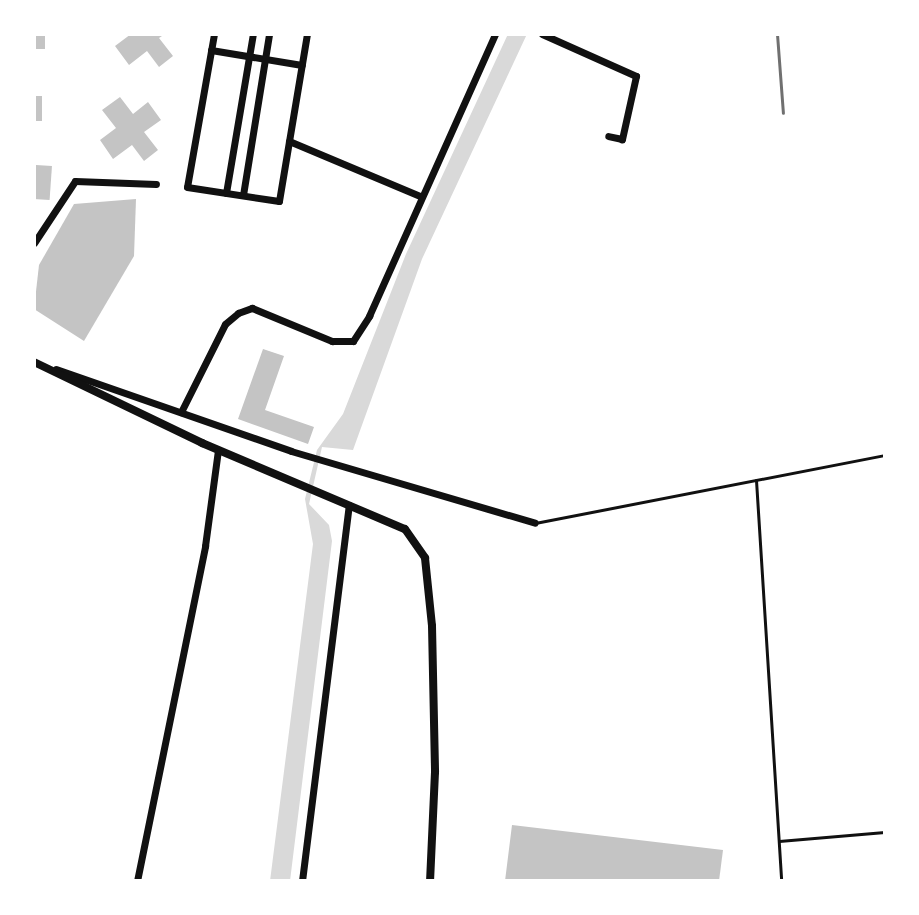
<!DOCTYPE html>
<style>
body{margin:0}
#map{position:relative;width:919px;height:915px;overflow:hidden;background:#fff;font-family:Poppins,sans-serif}
div>[style]{position:absolute}
.water>*{inset:0;background:#d9d9d9}
.building>*{inset:0;background:#c4c4c4;transform-origin:0 0}
.service>*{height:3px;margin:-1.5px;padding:0 1.5px;transform-origin:1.5px;border-radius:1.5px;background:#111}
.minor>*{height:7px;margin:-3.5px;padding:0 3.5px;transform-origin:3.5px;border-radius:3.5px;background:#111}
.tertiary>*{height:8px;margin:-4px;padding:0 4px;transform-origin:4px;border-radius:4px;background:#111}
.rail>*{height:3px;margin:-1.5px;padding:0 1.5px;transform-origin:1.5px;border-radius:1.5px;background:#707070}
span{translate:-50% -50%;white-space:nowrap;text-align:center;line-height:1.15;-webkit-text-stroke:6px #fff;paint-order:stroke}
.frame{position:absolute;inset:0;border:36px solid #fff;pointer-events:none}
</style>
<div id="map">
<div class="water">
<div style="clip-path:polygon(508px 34px,527px 34px,422px 259px,353px 450px,322px 447px,309px 504px,329px 525px,332px 541px,290px 881px,270px 881px,313px 544px,305px 499px,317px 450px,343px 414px,406px 254px)"></div>
</div>
<div class="building">
<div style="left:34px;top:34px;width:11px;height:15px"></div>
<div style="clip-path:polygon(131px 34px,165px 34px,159px 38px,173px 56px,159px 67px,147px 51px,129px 65px,115px 46px)"></div>
<div style="left:34px;top:96px;width:8px;height:25px"></div>
<div style="clip-path:polygon(120px 97px,133px 114px,148px 102px,161px 120px,144px 132px,158px 150px,144px 161px,132px 145px,113px 159px,100px 140px,116px 128px,102px 110px)"></div>
<div style="left:36px;top:165px;width:16px;height:34px;rotate:4deg"></div>
<div style="clip-path:polygon(136px 199px,134px 256px,84px 341px,34px 309px,39px 265px,74px 204px)"></div>
<div style="clip-path:polygon(263px 349px,284px 356px,265px 410px,314px 427px,308px 444px,238px 419px)"></div>
<div style="clip-path:polygon(512px 825px,723px 850px,719px 881px,505px 881px)"></div>
</div>
<div class="service">
<div style="left:756px;top:480px;width:402px;rotate:86.4deg"></div>
<div style="left:535px;top:523px;width:357px;rotate:-11deg"></div>
<div style="left:779px;top:841px;width:106px;rotate:-4.9deg"></div>
</div>
<div class="minor">
<div style="left:214px;top:34px;width:155px;rotate:100deg"></div>
<div style="left:187px;top:187px;width:93px;rotate:8.7deg"></div>
<div style="left:279px;top:201px;width:169px;rotate:-80.5deg"></div>
<div style="left:542px;top:34px;width:103px;rotate:24.1deg"></div>
<div style="left:636px;top:76px;width:65px;rotate:102.5deg"></div>
<div style="left:622px;top:139px;width:14px;rotate:-168deg"></div>
<div style="left:211px;top:50px;width:92px;rotate:9.4deg"></div>
<div style="left:289px;top:141px;width:142px;rotate:22.8deg"></div>
<div style="left:226px;top:193px;width:161px;rotate:-80.4deg"></div>
<div style="left:243px;top:195px;width:163px;rotate:-80.8deg"></div>
<div style="left:34px;top:243px;width:74px;rotate:-56.5deg"></div>
<div style="left:75px;top:181px;width:81px;rotate:2.1deg"></div>
<div style="left:56px;top:369px;width:249px;rotate:19.2deg"></div>
<div style="left:291px;top:451px;width:254px;rotate:16.4deg"></div>
<div style="left:181px;top:412px;width:98px;rotate:-63.4deg"></div>
<div style="left:225px;top:324px;width:17px;rotate:-40deg"></div>
<div style="left:238px;top:313px;width:15px;rotate:-20deg"></div>
<div style="left:252px;top:308px;width:87px;rotate:22.4deg"></div>
<div style="left:332px;top:341px;width:21px"></div>
<div style="left:353px;top:341px;width:30px;rotate:-57deg"></div>
<div style="left:369px;top:316px;width:309px;rotate:-65.9deg"></div>
<div style="left:137px;top:881px;width:342px;rotate:-78.5deg"></div>
<div style="left:205px;top:546px;width:97px;rotate:-82.3deg"></div>
<div style="left:302px;top:881px;width:379px;rotate:-82.9deg"></div>
</div>
<div class="tertiary">
<div style="left:34px;top:362px;width:187px;rotate:25.7deg"></div>
<div style="left:202px;top:443px;width:220px;rotate:23deg"></div>
<div style="left:405px;top:529px;width:35px;rotate:55deg"></div>
<div style="left:425px;top:558px;width:68px;rotate:84.1deg"></div>
<div style="left:432px;top:626px;width:146px;rotate:88.8deg"></div>
<div style="left:435px;top:772px;width:109px;rotate:92.6deg"></div>
</div>
<div class="rail">
<div style="left:777px;top:34px;width:79px;rotate:85.7deg"></div>
</div>
<div class="frame"></div>
</div>
